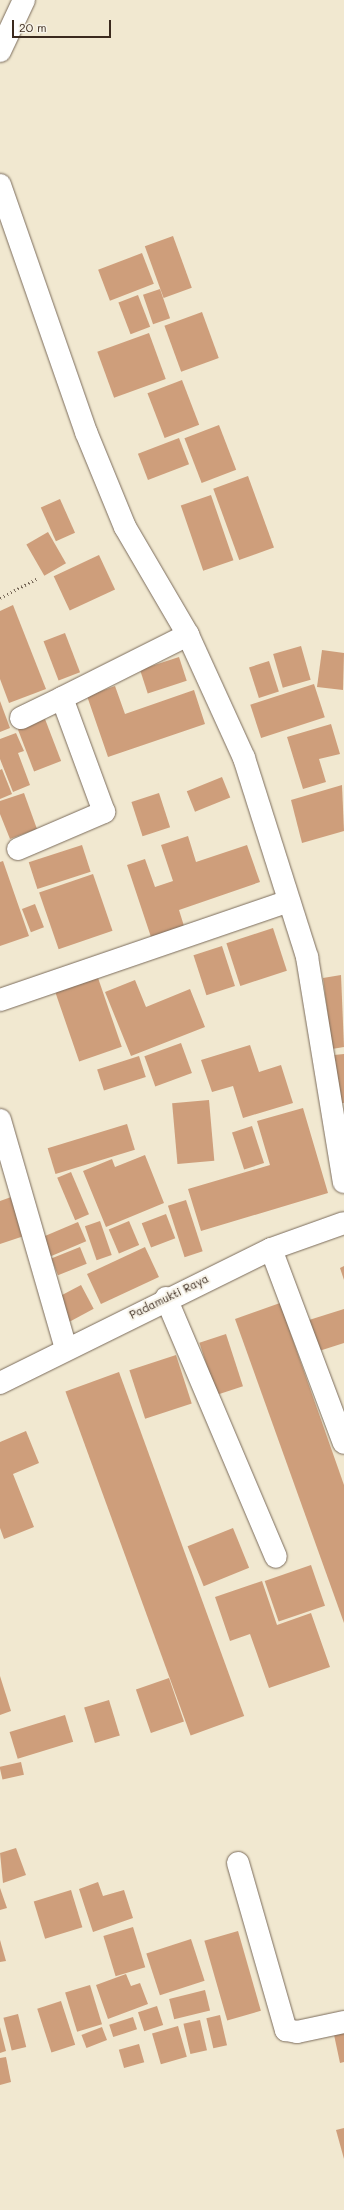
<!DOCTYPE html>
<style>
body{margin:0}
#map{position:relative;width:344px;height:2210px;overflow:hidden;background:#f1e8d0;font-family:Mali,sans-serif}
div>[style]{position:absolute}
.building>*{inset:0;background:#ce9e7b;transform-origin:0 0}
.path>*{height:2.5px;margin-top:-1.25px;transform-origin:0;background:repeating-linear-gradient(90deg,#7b6c5c 0 1px,transparent 0 4px)}
.roads{filter:drop-shadow(0 0 1px #7b6c5c) drop-shadow(0 0 1px #7b6c5c)}
.minor>*{height:22px;margin:-11px;padding:0 11px;transform-origin:11px;border-radius:11px;background:#fff}
span{translate:-50% -50%;white-space:nowrap;text-align:center;line-height:1.15;-webkit-text-stroke:4px #f7f3e8;paint-order:stroke}
.street-label{font-size:11px;color:#3b2a1e}
.scale{position:absolute;left:12px;top:20px;width:99px;height:18px;box-sizing:border-box;border:2px solid #3b2a1e;border-top:0;padding-left:5px;font-size:12px;line-height:14px;white-space:nowrap;color:#3b2a1e;-webkit-text-stroke:3px #f7f3e8;paint-order:stroke}
</style>
<div id="map">
<div class="building">
<div style="left:173px;top:236px;width:55px;height:30px;rotate:70deg"></div>
<div style="left:142px;top:253px;width:33px;height:47px;rotate:69deg"></div>
<div style="left:160px;top:289px;width:31px;height:18px;rotate:71deg"></div>
<div style="left:138px;top:295px;width:34px;height:21px;rotate:69deg"></div>
<div style="left:202px;top:312px;width:49px;height:40px;rotate:70deg"></div>
<div style="left:149px;top:333px;width:49px;height:55px;rotate:70deg"></div>
<div style="left:182px;top:380px;width:48px;height:37px;rotate:69deg"></div>
<div style="left:219px;top:425px;width:48px;height:37px;rotate:69deg"></div>
<div style="left:179px;top:438px;width:28px;height:44px;rotate:69deg"></div>
<div style="left:248px;top:476px;width:76px;height:37px;rotate:70deg"></div>
<div style="left:211px;top:495px;width:69px;height:32px;rotate:71deg"></div>
<div style="left:60px;top:499px;width:37px;height:21px;rotate:66deg"></div>
<div style="left:48px;top:532px;width:36px;height:25px;rotate:60deg"></div>
<div style="left:99px;top:555px;width:38px;height:50px;rotate:65deg"></div>
<div style="clip-path:polygon(13px 605px,46px 689px,9px 703px,0 679px,0 611px)"></div>
<div style="left:65px;top:633px;width:42px;height:23px;rotate:69deg"></div>
<div style="left:301px;top:646px;width:35px;height:29px;rotate:74deg"></div>
<div style="clip-path:polygon(322px 650px,344px 653px,343px 690px,317px 687px)"></div>
<div style="left:179px;top:657px;width:25px;height:41px;rotate:72deg"></div>
<div style="left:269px;top:661px;width:32px;height:21px;rotate:72deg"></div>
<div style="left:314px;top:684px;width:35px;height:67px;rotate:72deg"></div>
<div style="clip-path:polygon(115px 686px,125px 714px,194px 690px,205px 724px,108px 757px,87px 696px)"></div>
<div style="clip-path:polygon(0 701px,10px 728px,0 732px)"></div>
<div style="left:45px;top:719px;width:45px;height:29px;rotate:69deg"></div>
<div style="clip-path:polygon(331px 724px,340px 754px,319px 759px,326px 782px,303px 789px,287px 737px)"></div>
<div style="clip-path:polygon(16px 733px,24px 751px,18px 753px,30px 785px,13px 792px,0 759px,0 739px)"></div>
<div style="clip-path:polygon(2px 769px,12px 794px,0 799px,0 770px)"></div>
<div style="left:222px;top:777px;width:22px;height:38px;rotate:68deg"></div>
<div style="clip-path:polygon(342px 785px,344px 831px,302px 843px,291px 800px)"></div>
<div style="clip-path:polygon(24px 793px,37px 829px,10px 839px,0 814px,0 801px)"></div>
<div style="left:159px;top:793px;width:36px;height:29px;rotate:72deg"></div>
<div style="clip-path:polygon(188px 836px,196px 862px,247px 845px,260px 882px,179px 910px,184px 926px,151px 937px,127px 865px,145px 859px,155px 887px,173px 881px,161px 845px)"></div>
<div style="left:82px;top:845px;width:28px;height:56px;rotate:72deg"></div>
<div style="clip-path:polygon(3px 861px,29px 936px,0 946px,0 862px)"></div>
<div style="left:93px;top:874px;width:60px;height:57px;rotate:71deg"></div>
<div style="left:35px;top:904px;width:25px;height:14px;rotate:69deg"></div>
<div style="left:273px;top:928px;width:45px;height:49px;rotate:72deg"></div>
<div style="left:222px;top:946px;width:42px;height:30px;rotate:72deg"></div>
<div style="left:97px;top:975px;width:76px;height:45px;rotate:71deg"></div>
<div style="clip-path:polygon(341px 975px,344px 1047px,332px 1049px,323px 978px)"></div>
<div style="clip-path:polygon(135px 980px,146px 1007px,190px 989px,205px 1027px,131px 1056px,105px 992px)"></div>
<div style="left:181px;top:1043px;width:32px;height:39px;rotate:70deg"></div>
<div style="clip-path:polygon(250px 1045px,259px 1072px,281px 1065px,293px 1103px,243px 1118px,233px 1086px,212px 1092px,201px 1060px)"></div>
<div style="clip-path:polygon(344px 1054px,344px 1103px,342px 1103px,334px 1055px)"></div>
<div style="left:139px;top:1056px;width:22px;height:44px;rotate:72deg"></div>
<div style="left:209px;top:1100px;width:61px;height:37px;rotate:85deg"></div>
<div style="clip-path:polygon(303px 1108px,328px 1193px,201px 1231px,188px 1189px,270px 1165px,257px 1121px)"></div>
<div style="left:127px;top:1124px;width:27px;height:83px;rotate:73deg"></div>
<div style="left:252px;top:1126px;width:39px;height:21px;rotate:72deg"></div>
<div style="clip-path:polygon(145px 1155px,164px 1203px,106px 1227px,83px 1171px,112px 1159px,115px 1167px)"></div>
<div style="left:71px;top:1172px;width:46px;height:15px;rotate:67deg"></div>
<div style="clip-path:polygon(14px 1196px,27px 1235px,0 1244px,0 1201px)"></div>
<div style="left:186px;top:1200px;width:54px;height:19px;rotate:72deg"></div>
<div style="left:166px;top:1214px;width:26px;height:26px;rotate:69deg"></div>
<div style="left:100px;top:1221px;width:36px;height:16px;rotate:71deg"></div>
<div style="left:129px;top:1221px;width:26px;height:22px;rotate:67deg"></div>
<div style="left:78px;top:1222px;width:21px;height:41px;rotate:67deg"></div>
<div style="left:80px;top:1247px;width:18px;height:31px;rotate:68deg"></div>
<div style="left:145px;top:1247px;width:33px;height:64px;rotate:65deg"></div>
<div style="clip-path:polygon(344px 1266px,344px 1280px,340px 1268px)"></div>
<div style="left:81px;top:1285px;width:27px;height:31px;rotate:62deg"></div>
<div style="clip-path:polygon(280px 1303px,344px 1485px,344px 1623px,235px 1319px)"></div>
<div style="clip-path:polygon(344px 1309px,344px 1343px,319px 1351px,309px 1320px)"></div>
<div style="left:226px;top:1334px;width:55px;height:28px;rotate:72deg"></div>
<div style="left:176px;top:1355px;width:51px;height:49px;rotate:72deg"></div>
<div style="left:119px;top:1372px;width:366px;height:57px;rotate:70deg"></div>
<div style="clip-path:polygon(26px 1431px,39px 1463px,13px 1474px,34px 1527px,4px 1539px,0 1528px,0 1442px)"></div>
<div style="left:233px;top:1528px;width:43px;height:49px;rotate:68deg"></div>
<div style="left:311px;top:1565px;width:43px;height:49px;rotate:71deg"></div>
<div style="clip-path:polygon(262px 1581px,277px 1625px,311px 1613px,330px 1667px,269px 1688px,250px 1634px,230px 1641px,215px 1597px)"></div>
<div style="clip-path:polygon(0 1676px,11px 1711px,0 1715px)"></div>
<div style="left:169px;top:1678px;width:46px;height:35px;rotate:71deg"></div>
<div style="left:109px;top:1700px;width:37px;height:26px;rotate:73deg"></div>
<div style="left:65px;top:1715px;width:28px;height:58px;rotate:73deg"></div>
<div style="left:21px;top:1762px;width:13px;height:22px;rotate:77deg"></div>
<div style="clip-path:polygon(16px 1848px,26px 1875px,3px 1883px,0 1853px)"></div>
<div style="clip-path:polygon(98px 1882px,103px 1896px,124px 1890px,133px 1918px,93px 1932px,79px 1889px)"></div>
<div style="clip-path:polygon(0 1888px,7px 1908px,0 1910px)"></div>
<div style="left:71px;top:1890px;width:39px;height:39px;rotate:73deg"></div>
<div style="left:133px;top:1927px;width:42px;height:31px;rotate:73deg"></div>
<div style="left:238px;top:1931px;width:83px;height:35px;rotate:74deg"></div>
<div style="left:191px;top:1939px;width:44px;height:47px;rotate:72deg"></div>
<div style="clip-path:polygon(0 1940px,6px 1961px,0 1962px)"></div>
<div style="clip-path:polygon(126px 1974px,131px 1986px,140px 1983px,148px 2004px,108px 2019px,96px 1985px)"></div>
<div style="left:90px;top:1985px;width:41px;height:26px;rotate:73deg"></div>
<div style="left:205px;top:1990px;width:21px;height:37px;rotate:76deg"></div>
<div style="left:61px;top:2001px;width:46px;height:25px;rotate:72deg"></div>
<div style="left:157px;top:2006px;width:20px;height:20px;rotate:72deg"></div>
<div style="left:18px;top:2014px;width:34px;height:15px;rotate:76deg"></div>
<div style="left:220px;top:2015px;width:31px;height:14px;rotate:77deg"></div>
<div style="left:133px;top:2017px;width:13px;height:25px;rotate:72deg"></div>
<div style="left:200px;top:2020px;width:31px;height:17px;rotate:77deg"></div>
<div style="left:178px;top:2026px;width:32px;height:27px;rotate:74deg"></div>
<div style="clip-path:polygon(0 2027px,6px 2051px,0 2053px)"></div>
<div style="left:102px;top:2027px;width:14px;height:22px;rotate:69deg"></div>
<div style="clip-path:polygon(344px 2027px,344px 2062px,340px 2063px,333px 2030px)"></div>
<div style="left:139px;top:2044px;width:19px;height:21px;rotate:74deg"></div>
<div style="clip-path:polygon(6px 2057px,11px 2082px,0 2085px,0 2058px)"></div>
<div style="clip-path:polygon(344px 2128px,344px 2159px,336px 2130px)"></div>
</div>
<div class="path">
<div style="left:0;top:598px;width:43px;rotate:-27.8deg"></div>
</div>
<div class="roads">
<div class="minor">
<div style="left:0;top:51px;width:56px;rotate:-64.8deg"></div>
<div style="left:0;top:185px;width:262px;rotate:70.8deg"></div>
<div style="left:86px;top:432px;width:103px;rotate:67.7deg"></div>
<div style="left:125px;top:527px;width:125px;rotate:59.7deg"></div>
<div style="left:188px;top:635px;width:135px;rotate:65.5deg"></div>
<div style="left:244px;top:758px;width:209px;rotate:72.4deg"></div>
<div style="left:307px;top:957px;width:228px;rotate:80.7deg"></div>
<div style="left:21px;top:718px;width:46px;rotate:-26deg"></div>
<div style="left:18px;top:849px;width:94px;rotate:-23.3deg"></div>
<div style="left:104px;top:812px;width:121px;rotate:-110.2deg"></div>
<div style="left:62px;top:698px;width:141px;rotate:-26.6deg"></div>
<div style="left:0;top:1000px;width:305px;rotate:-18.9deg"></div>
<div style="left:0;top:1120px;width:238px;rotate:73.9deg"></div>
<div style="left:271px;top:1249px;width:207px;rotate:69.4deg"></div>
<div style="left:166px;top:1298px;width:281px;rotate:67deg"></div>
<div style="left:0;top:1383px;width:302px;rotate:-26.3deg"></div>
<div style="left:271px;top:1249px;width:77px;rotate:-19.6deg"></div>
<div style="left:238px;top:1863px;width:174px;rotate:74deg"></div>
<div style="left:286px;top:2030px;width:11px;rotate:10deg"></div>
<div style="left:297px;top:2032px;width:48px;rotate:-12deg"></div>
</div>
</div>
<div class="street-label">
<span style="left:169px;top:1297px;rotate:-26deg">Padamukti Raya</span>
</div>
<div class="scale">20 m</div>
</div>
